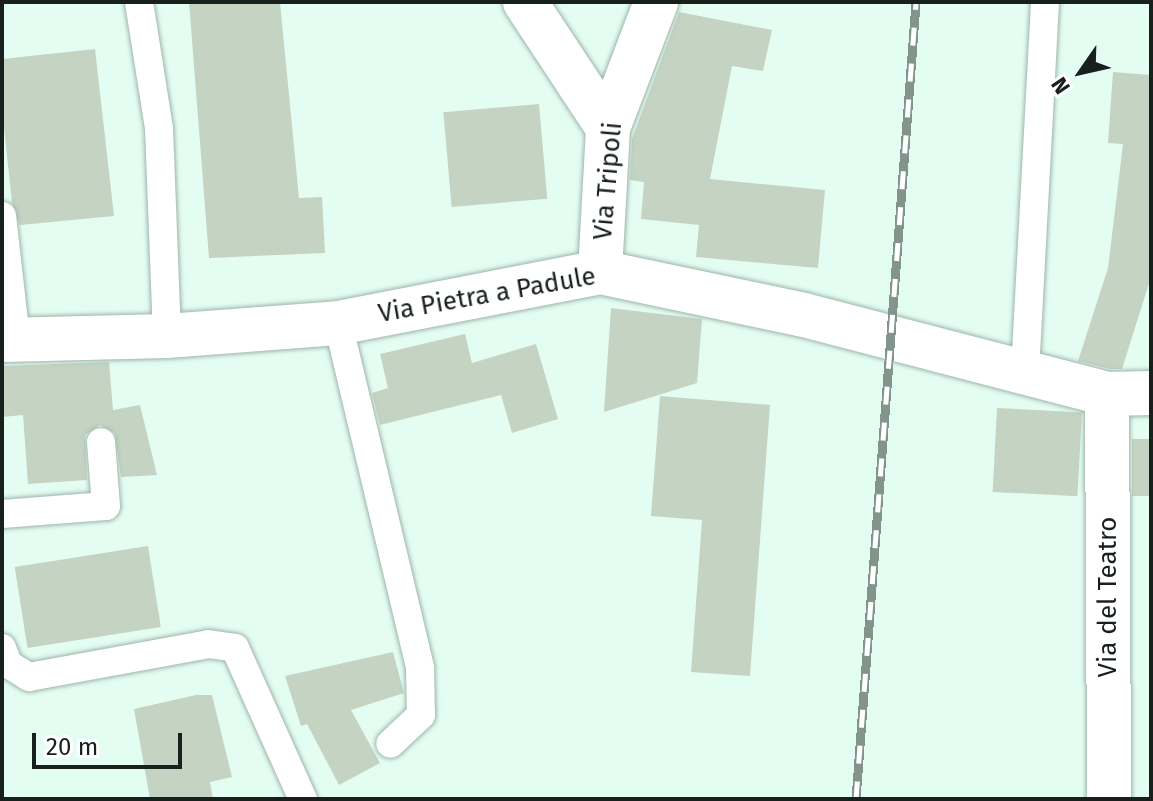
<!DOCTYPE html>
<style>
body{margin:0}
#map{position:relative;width:1153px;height:801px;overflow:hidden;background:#e4fdf3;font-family:"Fira Sans",sans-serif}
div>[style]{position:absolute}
.building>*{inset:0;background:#c5d4c2;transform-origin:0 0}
.roads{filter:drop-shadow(0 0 2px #9db5ab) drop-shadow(0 0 2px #9db5ab)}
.service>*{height:28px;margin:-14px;padding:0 14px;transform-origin:14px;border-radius:14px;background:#fff}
.minor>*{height:44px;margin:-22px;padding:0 22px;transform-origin:22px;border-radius:22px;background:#fff}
.rail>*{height:9px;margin-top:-4.5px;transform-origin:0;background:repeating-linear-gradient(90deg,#fff 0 18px,#83948d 0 36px);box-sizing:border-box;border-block:2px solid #83948d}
span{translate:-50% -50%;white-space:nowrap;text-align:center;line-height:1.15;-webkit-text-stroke:6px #fff;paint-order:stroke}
.street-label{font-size:26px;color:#17201c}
.frame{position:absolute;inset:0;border:4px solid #17201c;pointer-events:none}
.north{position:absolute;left:1041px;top:32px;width:80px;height:80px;-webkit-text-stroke:6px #fff;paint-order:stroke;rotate:236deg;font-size:22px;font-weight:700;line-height:32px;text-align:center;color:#17201c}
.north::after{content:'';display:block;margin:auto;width:28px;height:36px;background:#17201c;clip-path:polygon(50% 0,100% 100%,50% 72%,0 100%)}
.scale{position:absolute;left:32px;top:733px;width:150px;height:36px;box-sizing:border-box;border:4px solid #17201c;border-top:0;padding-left:10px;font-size:24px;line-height:28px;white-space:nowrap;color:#17201c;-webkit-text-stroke:6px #fff;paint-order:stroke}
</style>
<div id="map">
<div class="building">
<div style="clip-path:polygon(189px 2px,280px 2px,299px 198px,322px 197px,325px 253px,209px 258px)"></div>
<div style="clip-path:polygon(679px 12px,772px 30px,763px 71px,732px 66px,710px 179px,825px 190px,818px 268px,696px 257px,699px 225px,641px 219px,644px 182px,630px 180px,632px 139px)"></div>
<div style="clip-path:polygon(95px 49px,114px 216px,20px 225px,12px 203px,2px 109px,2px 59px)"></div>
<div style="clip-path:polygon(1113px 72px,1151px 75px,1151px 277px,1122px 369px,1110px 369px,1078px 361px,1108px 268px,1123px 144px,1108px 143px)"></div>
<div style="left:539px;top:104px;width:95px;height:96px;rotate:85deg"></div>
<div style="clip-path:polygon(611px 308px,702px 319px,697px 383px,604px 412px)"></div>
<div style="clip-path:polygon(465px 334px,472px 363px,536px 344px,558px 419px,512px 433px,501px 395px,380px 425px,372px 393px,388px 388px,380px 354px)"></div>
<div style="clip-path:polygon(109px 362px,113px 410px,140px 405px,157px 475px,121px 477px,115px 433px,100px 425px,85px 435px,87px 480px,28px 484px,23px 415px,2px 417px,2px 366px)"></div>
<div style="clip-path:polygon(660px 396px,770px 405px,750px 676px,691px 672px,702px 520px,651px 516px)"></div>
<div style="left:997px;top:408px;width:85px;height:84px;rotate:3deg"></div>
<div style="left:1151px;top:439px;width:57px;height:19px;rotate:90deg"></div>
<div style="left:148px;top:546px;width:82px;height:135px;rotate:81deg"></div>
<div style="clip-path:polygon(393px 652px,404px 693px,351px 710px,380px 763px,339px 785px,307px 724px,301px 726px,285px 676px)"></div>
<div style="clip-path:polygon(196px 695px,212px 695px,232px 777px,210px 782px,213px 799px,150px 799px,134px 709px)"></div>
</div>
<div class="roads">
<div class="service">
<div style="left:139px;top:2px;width:128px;rotate:81deg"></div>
<div style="left:159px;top:128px;width:208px;rotate:87.8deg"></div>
<div style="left:2px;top:216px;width:124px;rotate:83.5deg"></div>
<div style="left:338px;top:323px;width:355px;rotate:76.6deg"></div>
<div style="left:420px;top:668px;width:47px;rotate:88.8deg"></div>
<div style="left:421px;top:715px;width:42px;rotate:136.9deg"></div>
<div style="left:1025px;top:372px;width:371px;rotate:-86.9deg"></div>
<div style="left:2px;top:514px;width:104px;rotate:-4.4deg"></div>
<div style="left:106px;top:506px;width:64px;rotate:-94.5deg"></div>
<div style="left:2px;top:648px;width:17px;rotate:69deg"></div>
<div style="left:8px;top:664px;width:25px;rotate:32deg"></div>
<div style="left:29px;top:677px;width:182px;rotate:-10.4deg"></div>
<div style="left:208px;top:644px;width:27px;rotate:8deg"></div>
<div style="left:235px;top:648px;width:166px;rotate:65.8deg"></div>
</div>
<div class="minor">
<div style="left:525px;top:2px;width:151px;rotate:56.6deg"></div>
<div style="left:600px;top:272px;width:144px;rotate:-86.8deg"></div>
<div style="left:608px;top:128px;width:135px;rotate:-69.1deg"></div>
<div style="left:2px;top:340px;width:165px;rotate:-1.4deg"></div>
<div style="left:167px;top:336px;width:171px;rotate:-4.3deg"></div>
<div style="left:338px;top:323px;width:267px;rotate:-11deg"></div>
<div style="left:600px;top:272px;width:208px;rotate:11.9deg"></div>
<div style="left:804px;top:315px;width:313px;rotate:14.6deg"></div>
<div style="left:1107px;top:394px;width:44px;rotate:-1.3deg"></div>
<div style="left:1107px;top:394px;width:405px;rotate:89.7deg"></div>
</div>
</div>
<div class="rail">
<div style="left:856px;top:799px;width:799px;rotate:-85.69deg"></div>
</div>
<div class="street-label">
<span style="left:608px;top:181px;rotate:-85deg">Via Tripoli</span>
<span style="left:487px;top:295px;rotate:-10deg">Via Pietra a Padule</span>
<span style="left:1108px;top:597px;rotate:-90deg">Via del Teatro</span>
</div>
<div class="frame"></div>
<div class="north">N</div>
<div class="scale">20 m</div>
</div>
